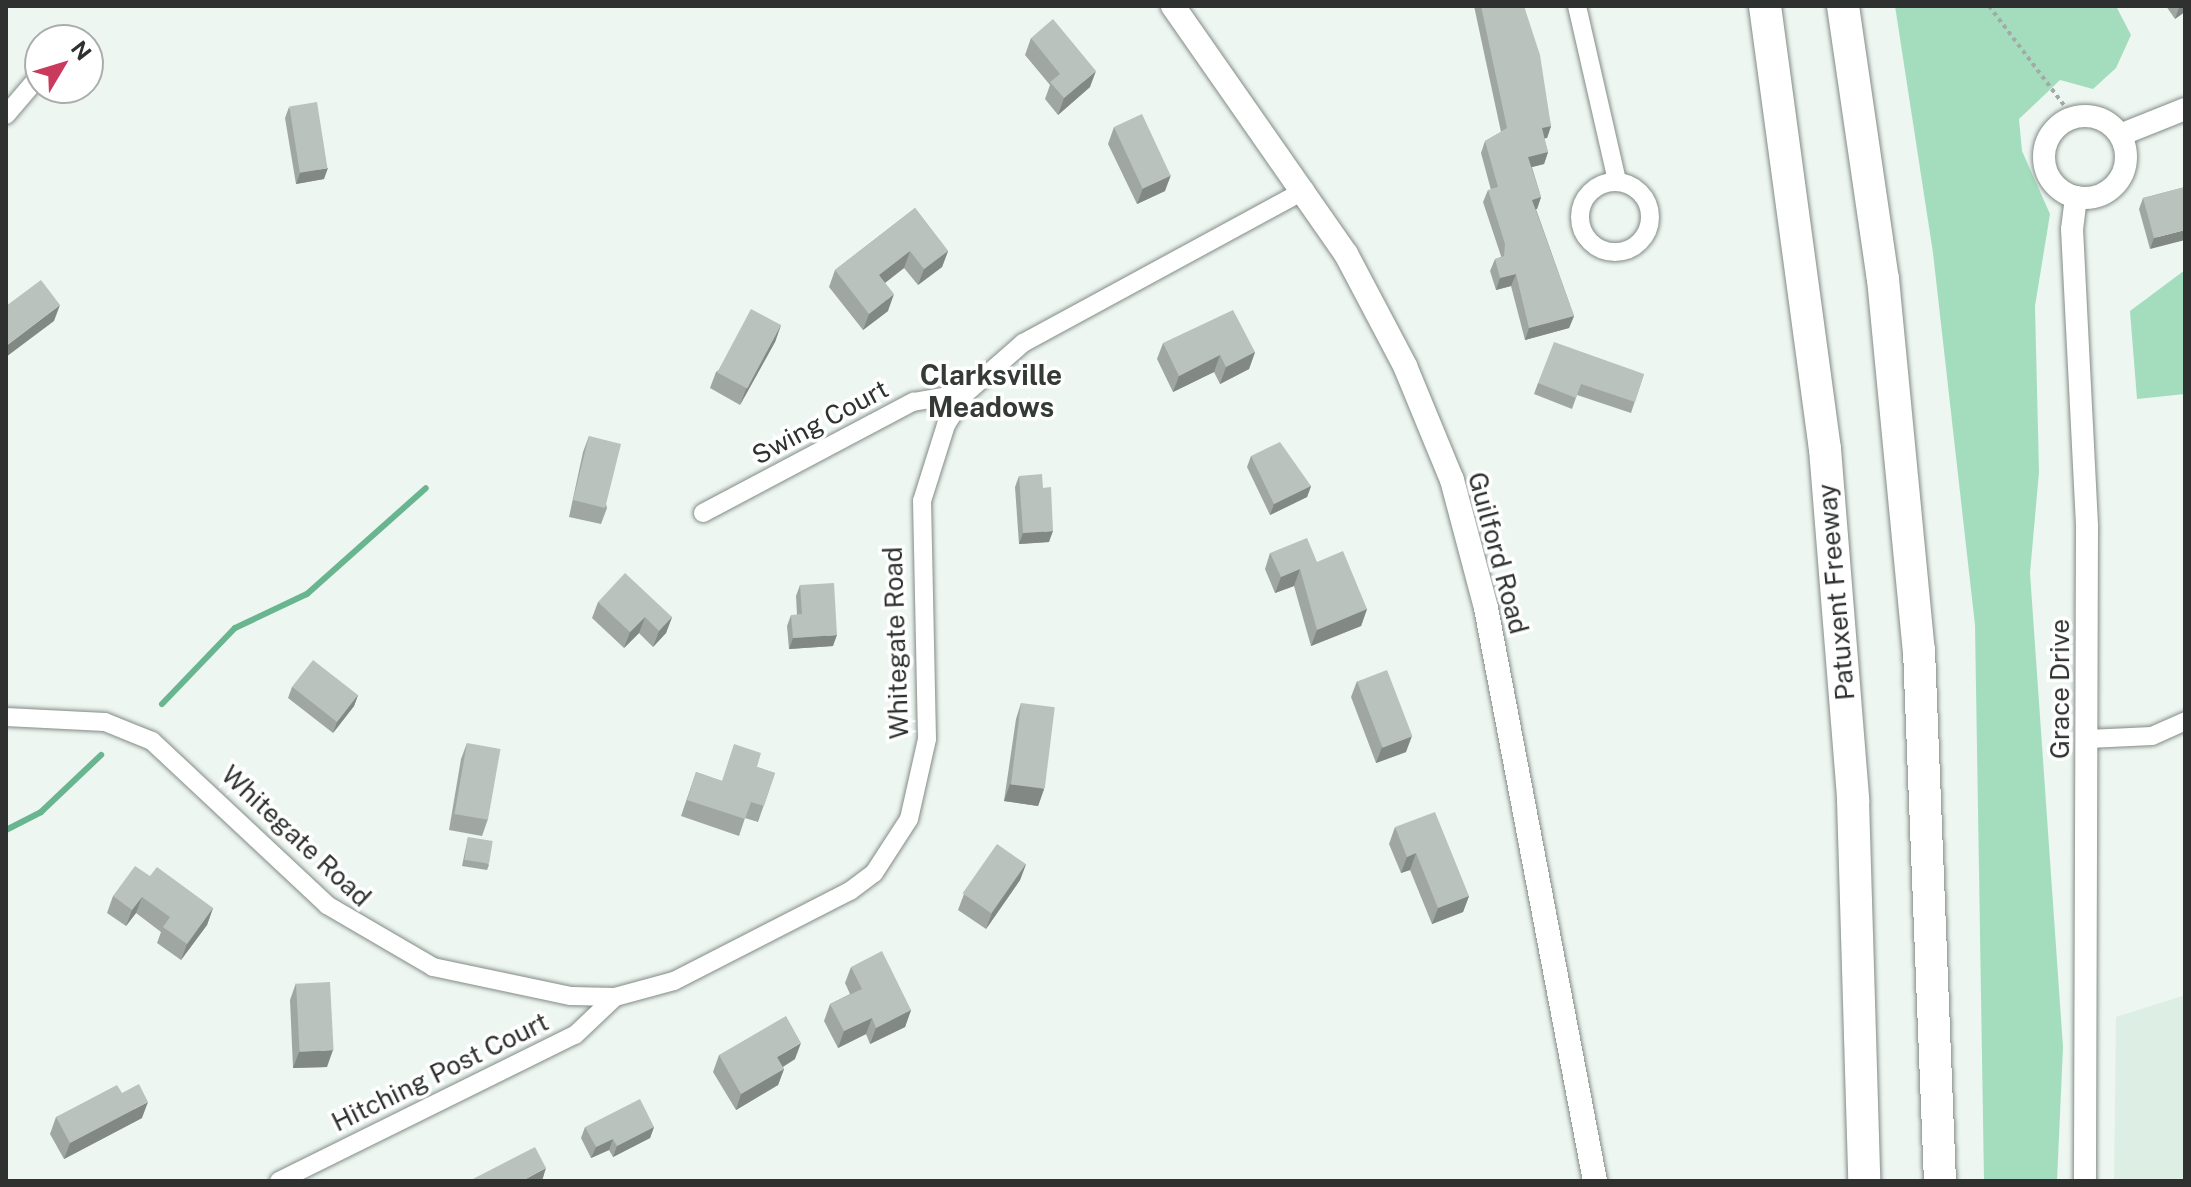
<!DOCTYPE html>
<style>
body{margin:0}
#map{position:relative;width:2191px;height:1187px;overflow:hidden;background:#edf6f1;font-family:"Public Sans",sans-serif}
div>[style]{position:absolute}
.built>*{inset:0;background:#ddeee4}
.green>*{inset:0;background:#a3ddbe}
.stream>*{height:6px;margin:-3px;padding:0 3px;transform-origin:3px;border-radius:3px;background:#69b58f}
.path>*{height:4px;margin-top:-2px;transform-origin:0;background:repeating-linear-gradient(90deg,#a3aaa6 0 4px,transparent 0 8px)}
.roads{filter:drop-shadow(0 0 2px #838b86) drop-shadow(0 0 2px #838b86)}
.minor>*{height:18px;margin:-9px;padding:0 9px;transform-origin:9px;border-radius:9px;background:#fff}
.minor>.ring{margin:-9px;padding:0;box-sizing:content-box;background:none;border:18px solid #fff;border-radius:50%}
.tertiary>*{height:22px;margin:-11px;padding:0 11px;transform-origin:11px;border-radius:11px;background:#fff}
.tertiary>.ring{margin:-11px;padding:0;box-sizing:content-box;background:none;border:22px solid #fff;border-radius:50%}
.secondary>*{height:24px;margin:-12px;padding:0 12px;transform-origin:12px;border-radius:12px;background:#fff}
.motorway>*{height:32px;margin:-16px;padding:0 16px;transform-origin:16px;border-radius:16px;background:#fff}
.wall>*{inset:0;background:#a0a7a3}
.shaded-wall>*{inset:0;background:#828884}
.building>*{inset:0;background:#bac2bd;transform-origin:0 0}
span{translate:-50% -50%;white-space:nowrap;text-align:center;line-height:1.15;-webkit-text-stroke:7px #fff;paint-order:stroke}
.street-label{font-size:26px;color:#2e312f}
.neighbourhood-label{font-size:28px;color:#343b37;font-weight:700}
.frame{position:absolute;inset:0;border:8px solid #2e312f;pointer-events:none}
.north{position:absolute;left:24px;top:24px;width:80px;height:80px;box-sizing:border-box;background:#fff;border:2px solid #abadac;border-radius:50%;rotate:52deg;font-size:22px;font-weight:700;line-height:32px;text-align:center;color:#2e312f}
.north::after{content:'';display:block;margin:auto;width:28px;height:36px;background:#ca3a5d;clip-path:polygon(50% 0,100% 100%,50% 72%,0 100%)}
</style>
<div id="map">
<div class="built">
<div style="clip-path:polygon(2185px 995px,2185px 1181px,2114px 1181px,2116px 1017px)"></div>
</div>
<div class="green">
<div style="clip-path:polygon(1895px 6px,2116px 6px,2131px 35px,2116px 68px,2093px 89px,2060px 80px,2019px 119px,2022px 151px,2050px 214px,2035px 306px,2039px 472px,2030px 573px,2063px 1047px,2057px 1181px,1984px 1181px,1975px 625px,1933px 253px)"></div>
<div style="clip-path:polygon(2185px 270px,2185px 394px,2137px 399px,2130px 311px)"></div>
</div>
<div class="stream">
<div style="left:162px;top:704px;width:105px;rotate:-46.2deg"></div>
<div style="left:235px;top:628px;width:80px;rotate:-25.3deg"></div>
<div style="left:307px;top:594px;width:159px;rotate:-41.7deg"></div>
<div style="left:6px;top:830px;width:39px;rotate:-27deg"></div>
<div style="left:41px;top:812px;width:83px;rotate:-43.5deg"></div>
</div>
<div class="path">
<div style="left:1989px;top:6px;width:139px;rotate:52.9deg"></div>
</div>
<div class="roads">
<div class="minor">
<div style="left:1577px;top:6px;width:180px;rotate:77.1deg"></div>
<div style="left:6px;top:115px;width:52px;rotate:-49.6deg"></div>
<div class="ring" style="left:1580px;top:182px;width:52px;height:52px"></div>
<div style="left:703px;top:513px;width:238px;rotate:-27.9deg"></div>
<div style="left:913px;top:402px;width:54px;rotate:-9.6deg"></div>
<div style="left:6px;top:717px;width:99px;rotate:2.9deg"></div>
<div style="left:105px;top:722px;width:51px;rotate:22deg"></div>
<div style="left:152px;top:741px;width:240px;rotate:43.1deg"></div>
<div style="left:327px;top:905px;width:123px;rotate:30.3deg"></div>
<div style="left:433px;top:967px;width:141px;rotate:11.9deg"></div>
<div style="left:571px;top:996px;width:44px;rotate:1.3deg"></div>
<div style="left:615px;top:997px;width:61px;rotate:-15.2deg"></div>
<div style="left:674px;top:981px;width:198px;rotate:-27.1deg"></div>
<div style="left:850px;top:891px;width:30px;rotate:-37deg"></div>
<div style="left:874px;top:873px;width:64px;rotate:-57.1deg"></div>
<div style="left:909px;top:819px;width:82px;rotate:-77.3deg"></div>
<div style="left:927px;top:739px;width:238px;rotate:-91.2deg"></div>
<div style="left:922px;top:501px;width:80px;rotate:-72.5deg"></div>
<div style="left:946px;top:425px;width:38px;rotate:-58deg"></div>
<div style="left:966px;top:393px;width:76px;rotate:-41.3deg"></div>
<div style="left:1023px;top:343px;width:321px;rotate:-28.5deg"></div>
<div style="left:2088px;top:739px;width:64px;rotate:-2.7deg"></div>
<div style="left:2152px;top:736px;width:36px;rotate:-24deg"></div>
<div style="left:279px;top:1181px;width:330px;rotate:-26.3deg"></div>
<div style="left:575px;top:1035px;width:55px;rotate:-43.5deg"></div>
</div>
<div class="tertiary">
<div class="ring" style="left:2044px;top:116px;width:60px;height:60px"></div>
<div style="left:2120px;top:135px;width:70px;rotate:-21.8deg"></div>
<div style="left:2076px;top:197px;width:32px;rotate:97deg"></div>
<div style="left:2072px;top:229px;width:298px;rotate:87.1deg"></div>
<div style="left:2087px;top:527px;width:654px;rotate:90.18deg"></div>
</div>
<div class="secondary">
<div style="left:1173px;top:6px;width:302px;rotate:55.1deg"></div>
<div style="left:1346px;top:254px;width:127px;rotate:62.2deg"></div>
<div style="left:1405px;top:366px;width:123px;rotate:67.6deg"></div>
<div style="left:1452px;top:480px;width:132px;rotate:75.1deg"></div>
<div style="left:1486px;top:608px;width:583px;rotate:79.23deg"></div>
</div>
<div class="motorway">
<div style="left:1765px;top:6px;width:447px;rotate:82.3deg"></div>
<div style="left:1825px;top:449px;width:352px;rotate:85.4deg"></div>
<div style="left:1853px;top:800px;width:381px;rotate:88.3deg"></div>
<div style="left:1843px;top:6px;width:276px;rotate:81.7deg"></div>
<div style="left:1883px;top:279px;width:373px;rotate:84.5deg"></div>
<div style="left:1919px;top:650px;width:531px;rotate:87.74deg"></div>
</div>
</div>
<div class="wall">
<div style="clip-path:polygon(1474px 6px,1524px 6px,1551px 126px,1547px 138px,1544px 138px,1548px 152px,1544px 164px,1532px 167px,1541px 197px,1537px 209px,1536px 209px,1574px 316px,1569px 328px,1525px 340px,1511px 286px,1496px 290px,1490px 271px,1495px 259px,1501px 257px,1501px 256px,1483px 202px,1488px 190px,1491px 190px,1481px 153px,1485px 141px,1501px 132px)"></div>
<div style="clip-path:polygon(2166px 6px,2185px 6px,2175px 19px)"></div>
<div style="clip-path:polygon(1031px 38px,1090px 87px,1058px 115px,1045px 99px,1050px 85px,1025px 55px)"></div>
<div style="clip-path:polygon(289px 107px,324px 179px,296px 184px,285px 118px)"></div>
<div style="clip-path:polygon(1114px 127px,1165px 191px,1137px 204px,1108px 144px)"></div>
<div style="clip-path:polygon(2185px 187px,2150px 249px,2139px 209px,2143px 198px)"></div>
<div style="clip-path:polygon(915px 208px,948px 251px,942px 267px,918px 285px,904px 268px,885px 283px,888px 311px,863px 330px,829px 287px,835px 270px)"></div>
<div style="clip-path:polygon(781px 325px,775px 342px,740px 405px,710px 388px,716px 372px)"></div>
<div style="clip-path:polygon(1163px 343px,1255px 352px,1249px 369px,1220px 384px,1214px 372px,1173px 392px,1157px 359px)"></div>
<div style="clip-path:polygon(1644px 374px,1631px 413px,1577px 395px,1572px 409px,1534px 394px,1538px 383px)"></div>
<div style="clip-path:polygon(589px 436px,607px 508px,601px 524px,569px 517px,583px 452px)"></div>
<div style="clip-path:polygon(1251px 456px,1311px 486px,1307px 497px,1270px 515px,1247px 467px)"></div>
<div style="clip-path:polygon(1019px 476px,1049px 542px,1019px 544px,1015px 487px)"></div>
<div style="clip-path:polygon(1270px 553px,1317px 562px,1367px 609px,1361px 626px,1311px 646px,1294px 586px,1275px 593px,1265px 569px)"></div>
<div style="clip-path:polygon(800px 585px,833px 646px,789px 649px,787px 626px,791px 615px,797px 615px,796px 596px)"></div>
<div style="clip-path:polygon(598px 602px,672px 617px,666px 633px,653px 647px,639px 633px,624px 648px,592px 618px)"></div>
<div style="clip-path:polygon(1357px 681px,1406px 752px,1376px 763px,1351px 697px)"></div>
<div style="clip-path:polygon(292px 687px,358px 695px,354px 706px,333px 733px,288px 698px)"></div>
<div style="clip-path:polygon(1021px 703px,1044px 789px,1038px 806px,1004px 801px,1016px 719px)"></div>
<div style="clip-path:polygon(467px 743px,488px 819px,482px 836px,449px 830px,461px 759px)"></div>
<div style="clip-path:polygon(757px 767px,775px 773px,758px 822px,745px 818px,739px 836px,681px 816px,696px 772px,722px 781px)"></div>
<div style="clip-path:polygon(1395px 827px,1469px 896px,1463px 912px,1432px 924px,1410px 870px,1401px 873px,1389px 844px)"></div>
<div style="clip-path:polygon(468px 837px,489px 865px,487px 870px,462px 866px)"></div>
<div style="clip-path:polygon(1026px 864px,1020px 880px,986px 929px,958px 910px,964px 894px)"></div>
<div style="clip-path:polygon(150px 876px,213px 908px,207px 925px,181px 960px,157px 943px,161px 932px,136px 913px,126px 926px,107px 913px,113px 896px)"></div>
<div style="clip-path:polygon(851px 967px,911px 1010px,905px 1027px,870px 1044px,866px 1034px,838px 1048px,824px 1021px,830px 1004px,850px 994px,845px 983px)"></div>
<div style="clip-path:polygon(296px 983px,327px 1067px,293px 1068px,290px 1000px)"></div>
<div style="clip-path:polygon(719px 1055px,795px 1059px,783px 1067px,784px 1069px,778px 1085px,736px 1110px,713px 1072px)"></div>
<div style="clip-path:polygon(122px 1093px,142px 1118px,64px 1159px,50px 1134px,56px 1117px)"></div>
<div style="clip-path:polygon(585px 1127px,654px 1127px,650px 1138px,613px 1157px,609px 1150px,591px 1158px,581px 1138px)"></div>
</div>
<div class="shaded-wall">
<div style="clip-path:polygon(2182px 6px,2185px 6px,2185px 12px,2175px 19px,2179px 8px)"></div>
<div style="clip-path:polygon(1096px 71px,1090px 87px,1058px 115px,1064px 98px)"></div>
<div style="clip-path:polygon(1551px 126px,1547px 138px,1538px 140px,1542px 128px)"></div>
<div style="clip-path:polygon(1548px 152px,1544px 164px,1524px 169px,1528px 157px)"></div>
<div style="clip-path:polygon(328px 168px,324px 179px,296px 184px,300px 173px)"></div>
<div style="clip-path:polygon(1171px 175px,1165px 191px,1137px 204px,1143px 188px)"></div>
<div style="clip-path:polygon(1541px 197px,1537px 209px,1528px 211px,1532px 200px)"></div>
<div style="clip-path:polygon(2185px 230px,2185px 240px,2150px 249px,2154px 238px)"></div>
<div style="clip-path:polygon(910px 251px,904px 268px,873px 292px,879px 275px)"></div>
<div style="clip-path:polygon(948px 251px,942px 267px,918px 285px,924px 269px)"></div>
<div style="clip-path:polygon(1516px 274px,1511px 286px,1496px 290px,1500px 278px)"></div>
<div style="clip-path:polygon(894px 294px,888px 311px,863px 330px,869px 314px)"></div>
<div style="clip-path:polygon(60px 305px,54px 321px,6px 357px,6px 346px)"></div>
<div style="clip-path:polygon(1574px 316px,1569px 328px,1525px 340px,1529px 328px)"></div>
<div style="clip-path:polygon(781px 325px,775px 342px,740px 405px,746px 389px)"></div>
<div style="clip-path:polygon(1255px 352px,1249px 369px,1220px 384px,1226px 367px)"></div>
<div style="clip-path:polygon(1220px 355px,1214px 372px,1173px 392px,1179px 376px)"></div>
<div style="clip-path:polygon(1311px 486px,1307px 497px,1270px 515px,1274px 504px)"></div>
<div style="clip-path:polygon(1053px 531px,1049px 542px,1019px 544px,1023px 533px)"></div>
<div style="clip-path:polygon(1300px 569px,1294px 586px,1275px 593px,1281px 577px)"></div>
<div style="clip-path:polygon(1367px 609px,1361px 626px,1311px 646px,1317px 630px)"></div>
<div style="clip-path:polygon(645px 617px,639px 633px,624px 648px,630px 632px)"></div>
<div style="clip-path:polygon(672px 617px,666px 633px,653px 647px,659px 631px)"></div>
<div style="clip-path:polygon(837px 635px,833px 646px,789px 649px,793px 638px)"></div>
<div style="clip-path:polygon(358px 695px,354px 706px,333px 733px,337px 722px)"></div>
<div style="clip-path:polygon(1412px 736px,1406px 752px,1376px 763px,1382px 747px)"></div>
<div style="clip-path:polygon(1010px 784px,1044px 789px,1038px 806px,1004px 801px)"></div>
<div style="clip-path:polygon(1416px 853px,1410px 870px,1401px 873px,1407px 857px)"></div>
<div style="clip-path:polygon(1026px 864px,1020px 880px,986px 929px,992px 913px)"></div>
<div style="clip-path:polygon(1469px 896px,1463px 912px,1432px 924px,1438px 908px)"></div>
<div style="clip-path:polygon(142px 897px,136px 913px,126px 926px,132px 910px)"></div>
<div style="clip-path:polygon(213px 908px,207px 925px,181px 960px,187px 944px)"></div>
<div style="clip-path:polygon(911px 1010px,905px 1027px,870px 1044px,876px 1028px)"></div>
<div style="clip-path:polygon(872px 1018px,866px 1034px,838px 1048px,844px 1031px)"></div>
<div style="clip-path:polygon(801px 1043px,795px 1059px,771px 1074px,777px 1057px)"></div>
<div style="clip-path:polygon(333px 1050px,327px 1067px,293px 1068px,299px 1052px)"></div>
<div style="clip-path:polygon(784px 1069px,778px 1085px,736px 1110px,741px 1094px)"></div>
<div style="clip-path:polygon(148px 1102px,142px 1118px,64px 1159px,70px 1143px)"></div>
<div style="clip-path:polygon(654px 1127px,650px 1138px,613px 1157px,617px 1146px)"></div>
<div style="clip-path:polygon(613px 1139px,609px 1150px,591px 1158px,596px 1147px)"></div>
<div style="clip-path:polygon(546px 1168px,542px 1181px,522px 1181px)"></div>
</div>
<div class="building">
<div style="clip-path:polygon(1481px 6px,1524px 6px,1540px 55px,1551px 126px,1542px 128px,1548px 152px,1528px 157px,1541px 197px,1532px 200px,1574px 316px,1529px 328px,1516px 274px,1500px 278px,1495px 259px,1504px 256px,1505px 244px,1488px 190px,1498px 187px,1485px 141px,1507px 128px)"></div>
<div style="clip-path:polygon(1053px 19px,1096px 71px,1064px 98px,1050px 82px,1060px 74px,1031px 38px)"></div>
<div style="left:317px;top:102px;width:67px;height:28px;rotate:81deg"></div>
<div style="left:1142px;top:114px;width:68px;height:31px;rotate:65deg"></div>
<div style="clip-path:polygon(2185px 187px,2185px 230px,2154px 238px,2143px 198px)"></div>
<div style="clip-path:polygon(915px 208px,948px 251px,924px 269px,910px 251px,879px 275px,894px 294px,869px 314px,835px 270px)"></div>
<div style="clip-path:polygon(41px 280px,60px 305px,6px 346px,6px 306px)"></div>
<div style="left:751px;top:309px;width:34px;height:72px;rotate:28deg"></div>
<div style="clip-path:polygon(1233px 310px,1255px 352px,1226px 367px,1220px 355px,1179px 376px,1163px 343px)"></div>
<div style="clip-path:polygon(1554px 342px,1644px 374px,1635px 402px,1581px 384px,1576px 398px,1538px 383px)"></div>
<div style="left:589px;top:436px;width:33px;height:66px;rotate:14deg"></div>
<div style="clip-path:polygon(1280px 442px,1311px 486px,1274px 504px,1251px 456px)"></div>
<div style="clip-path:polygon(1042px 474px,1043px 488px,1051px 487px,1053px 531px,1023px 533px,1019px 476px)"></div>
<div style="clip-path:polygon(1307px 538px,1317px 562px,1343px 551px,1367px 609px,1317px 630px,1300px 569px,1281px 577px,1270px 553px)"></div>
<div style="clip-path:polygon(625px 573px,672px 617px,659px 631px,645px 617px,630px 632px,598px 602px)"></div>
<div style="clip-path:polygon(834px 583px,837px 635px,793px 638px,791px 615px,802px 614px,800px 585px)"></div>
<div style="left:313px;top:660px;width:57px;height:34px;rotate:38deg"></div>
<div style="left:1387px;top:670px;width:71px;height:32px;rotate:69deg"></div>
<div style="left:1021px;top:703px;width:34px;height:82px;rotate:7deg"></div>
<div style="left:467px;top:743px;width:34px;height:72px;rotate:10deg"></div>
<div style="clip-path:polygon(734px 744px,761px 753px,757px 767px,775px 773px,764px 806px,751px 802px,745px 819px,687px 800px,696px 772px,722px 781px)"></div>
<div style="clip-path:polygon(1435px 812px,1469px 896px,1438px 908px,1416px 853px,1407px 857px,1395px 827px)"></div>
<div style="left:468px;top:837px;width:25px;height:23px;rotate:9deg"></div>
<div style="left:997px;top:844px;width:35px;height:60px;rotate:35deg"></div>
<div style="clip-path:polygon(135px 866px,150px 876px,157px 867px,213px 908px,187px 944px,163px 927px,170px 917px,142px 897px,132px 910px,113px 896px)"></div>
<div style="clip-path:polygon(882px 951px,911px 1010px,876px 1028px,872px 1018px,844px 1031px,830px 1004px,862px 989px,851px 967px)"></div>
<div style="left:330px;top:982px;width:68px;height:34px;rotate:87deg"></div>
<div style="clip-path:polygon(786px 1016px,801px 1043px,777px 1057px,784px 1069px,741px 1094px,719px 1055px)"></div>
<div style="clip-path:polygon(139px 1084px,148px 1102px,70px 1143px,56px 1117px,117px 1085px,122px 1093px)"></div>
<div style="clip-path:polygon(640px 1099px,654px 1127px,617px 1146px,613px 1139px,596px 1147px,585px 1127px)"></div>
<div style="clip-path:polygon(535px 1147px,546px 1168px,522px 1181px,469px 1181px)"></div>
</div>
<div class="street-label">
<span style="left:820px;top:422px;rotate:-28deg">Swing Court</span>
<span style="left:1498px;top:553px;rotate:75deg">Guilford Road</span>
<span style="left:1836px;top:592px;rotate:-95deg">Patuxent Freeway</span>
<span style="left:896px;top:643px;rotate:-92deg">Whitegate Road</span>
<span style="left:2060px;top:689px;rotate:-90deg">Grace Drive</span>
<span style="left:296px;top:836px;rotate:43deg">Whitegate Road</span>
<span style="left:440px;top:1072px;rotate:-26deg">Hitching Post Court</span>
</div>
<div class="neighbourhood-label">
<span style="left:991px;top:391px">Clarksville<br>Meadows</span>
</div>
<div class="frame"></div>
<div class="north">N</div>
</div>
